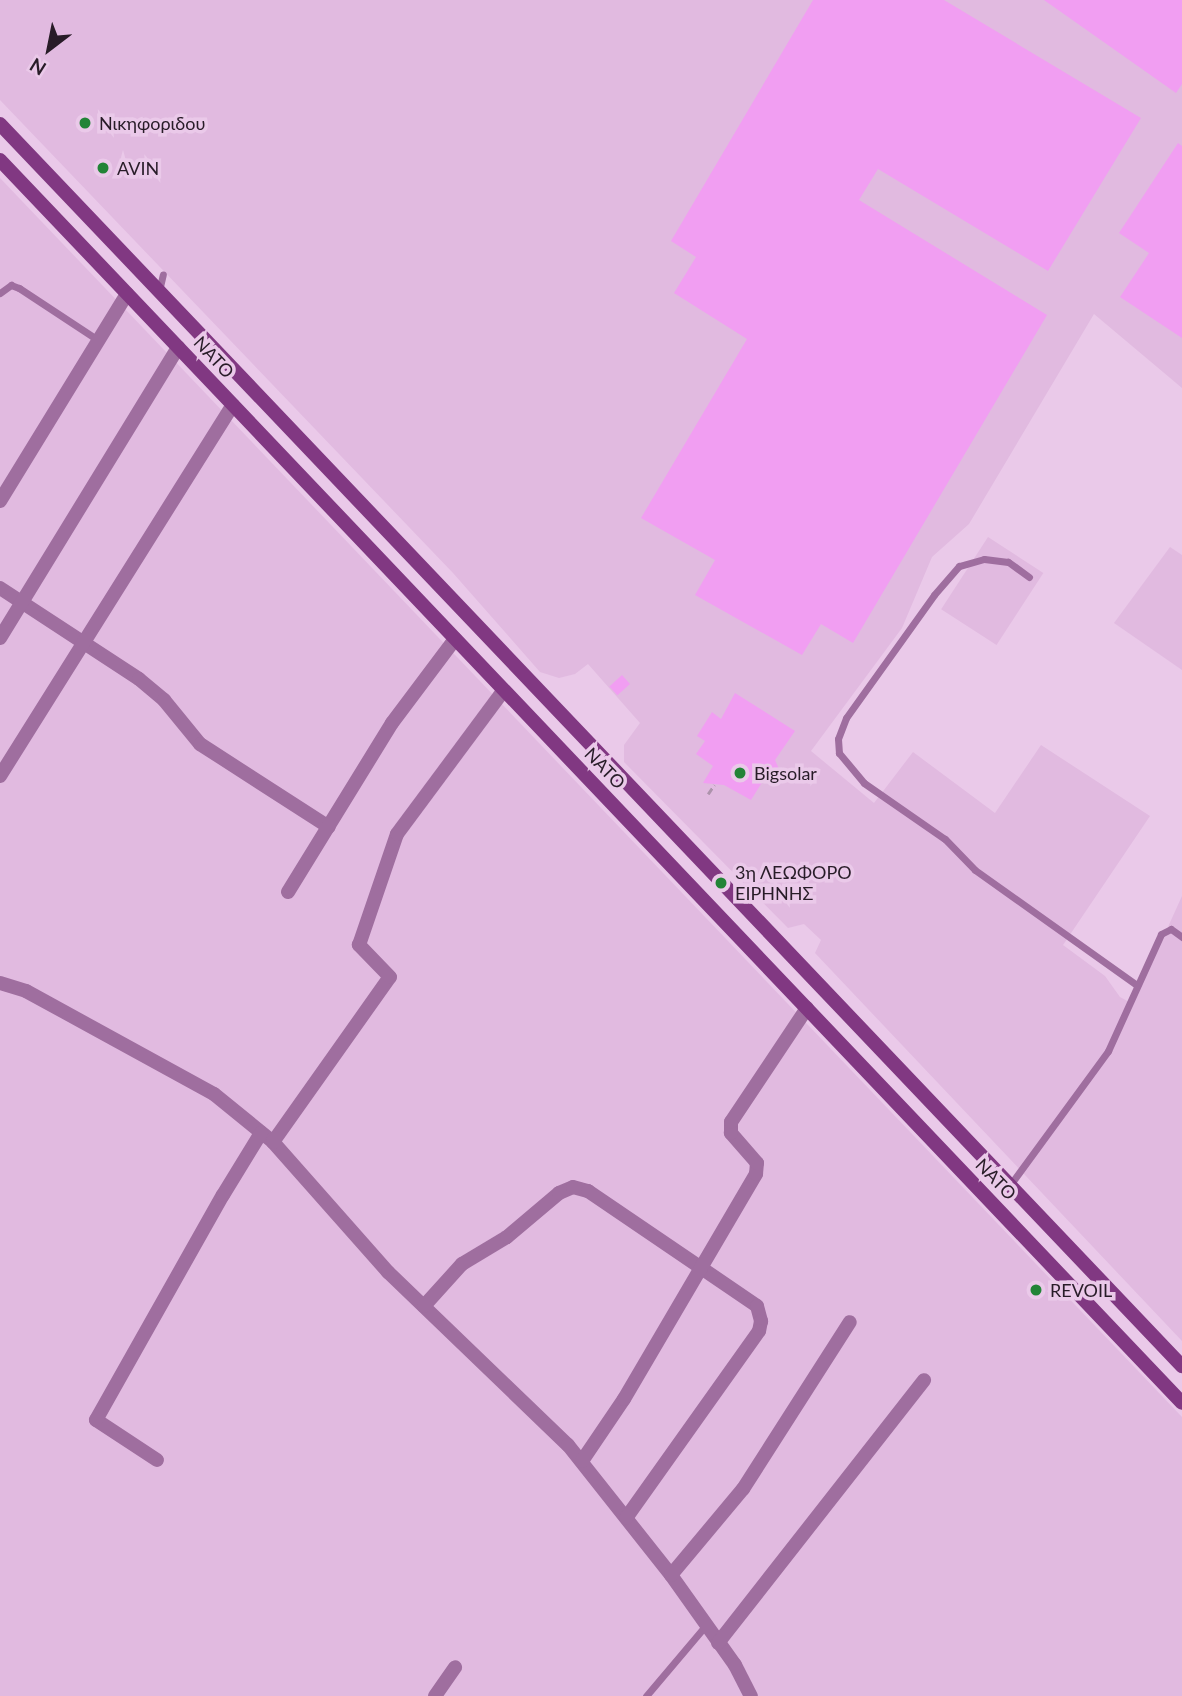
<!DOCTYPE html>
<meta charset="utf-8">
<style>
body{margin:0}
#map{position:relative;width:1182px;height:1696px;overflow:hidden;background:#eac9e9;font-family:Lato,sans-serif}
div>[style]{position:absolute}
.built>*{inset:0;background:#e1bae0;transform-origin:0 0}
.building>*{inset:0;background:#f19ef2;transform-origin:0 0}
.path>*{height:2.5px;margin-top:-1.25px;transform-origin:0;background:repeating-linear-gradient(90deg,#ad93ac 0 7px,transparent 0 10.5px)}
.service>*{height:7px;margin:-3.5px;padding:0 3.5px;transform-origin:3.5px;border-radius:3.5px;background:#9f6e9f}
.minor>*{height:14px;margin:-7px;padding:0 7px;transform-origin:7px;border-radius:7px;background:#9f6e9f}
.secondary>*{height:14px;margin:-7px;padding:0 7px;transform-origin:7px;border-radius:7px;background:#813882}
.dots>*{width:19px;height:19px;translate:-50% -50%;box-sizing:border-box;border:4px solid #eac9e9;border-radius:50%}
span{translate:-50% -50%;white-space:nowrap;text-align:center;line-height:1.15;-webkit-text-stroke:7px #eac9e9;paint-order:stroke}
.poi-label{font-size:18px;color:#281c28}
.left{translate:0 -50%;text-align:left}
.street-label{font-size:18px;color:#281c28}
.north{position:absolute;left:14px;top:14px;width:70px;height:70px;-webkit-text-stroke:5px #eac9e9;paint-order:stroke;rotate:212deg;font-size:19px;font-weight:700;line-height:28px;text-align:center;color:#281c28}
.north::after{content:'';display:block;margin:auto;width:24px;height:32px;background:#281c28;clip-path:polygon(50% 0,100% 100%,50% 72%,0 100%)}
</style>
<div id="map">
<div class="built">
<div style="clip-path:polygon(0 0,1182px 0,1182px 388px,1094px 314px,969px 524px,932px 557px,902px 628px,811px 751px,874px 803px,913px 752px,995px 813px,1041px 745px,1150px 816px,1063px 945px,1105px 976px,1120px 997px,1133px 1004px,1182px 896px,1182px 1341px,815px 953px,821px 940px,804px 924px,788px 928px,624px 762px,624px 745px,640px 723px,588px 664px,575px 674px,559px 678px,540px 672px,453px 573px,0 100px)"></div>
<div style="clip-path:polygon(0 178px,1182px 1417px,1182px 1696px,0 1696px)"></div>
<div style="left:988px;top:537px;width:66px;height:86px;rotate:33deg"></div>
<div style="clip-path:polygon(1170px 547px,1182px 555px,1182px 670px,1114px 623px)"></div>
</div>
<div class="building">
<div style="clip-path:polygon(813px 0,944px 0,1141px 118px,1048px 271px,878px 169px,859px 200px,1047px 315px,853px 643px,821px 624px,802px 655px,695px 595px,715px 560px,641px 518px,747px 339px,674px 293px,696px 257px,671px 241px)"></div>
<div style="clip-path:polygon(1044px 0,1182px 0,1182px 84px,1176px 93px)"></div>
<div style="clip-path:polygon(1178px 143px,1182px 146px,1182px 338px,1120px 297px,1149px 253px,1119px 233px)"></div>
<div style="left:622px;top:675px;width:12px;height:17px;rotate:48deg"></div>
<div style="clip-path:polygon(735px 693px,795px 731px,775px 760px,779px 769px,768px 773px,751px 800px,724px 785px,703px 783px,713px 766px,696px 754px,705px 741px,697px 736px,712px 712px,721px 719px)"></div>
</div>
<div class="path">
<div style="left:708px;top:794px;width:11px;rotate:-56deg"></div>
</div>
<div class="service">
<div style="left:159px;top:291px;width:17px;rotate:-77deg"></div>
<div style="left:0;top:293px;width:14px;rotate:-36deg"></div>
<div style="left:11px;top:285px;width:9px;rotate:21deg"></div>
<div style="left:19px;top:288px;width:95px;rotate:33.4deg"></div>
<div style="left:1029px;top:577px;width:26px;rotate:-144deg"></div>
<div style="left:1008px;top:562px;width:24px;rotate:-173deg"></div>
<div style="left:984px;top:559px;width:26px;rotate:164deg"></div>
<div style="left:959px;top:566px;width:38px;rotate:131deg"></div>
<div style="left:934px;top:595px;width:151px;rotate:125.6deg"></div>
<div style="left:846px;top:718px;width:22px;rotate:111deg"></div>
<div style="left:838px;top:739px;width:14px;rotate:86deg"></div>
<div style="left:839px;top:753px;width:39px;rotate:50deg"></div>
<div style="left:864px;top:783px;width:98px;rotate:34.7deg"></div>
<div style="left:945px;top:839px;width:43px;rotate:45.9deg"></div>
<div style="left:975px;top:870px;width:199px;rotate:35.4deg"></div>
<div style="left:1010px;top:1185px;width:166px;rotate:-53.8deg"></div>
<div style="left:1108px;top:1051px;width:128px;rotate:-65.6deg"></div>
<div style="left:1161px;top:934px;width:11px;rotate:-27deg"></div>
<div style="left:1171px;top:929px;width:14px;rotate:36deg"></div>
<div style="left:646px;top:1696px;width:93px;rotate:-49.8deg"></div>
</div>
<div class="minor">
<div style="left:0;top:501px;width:243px;rotate:-58.5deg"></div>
<div style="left:0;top:588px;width:166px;rotate:33.2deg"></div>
<div style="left:139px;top:679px;width:33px;rotate:40deg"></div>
<div style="left:164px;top:700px;width:57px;rotate:50.7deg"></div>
<div style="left:200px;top:744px;width:153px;rotate:32.8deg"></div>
<div style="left:0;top:638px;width:341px;rotate:-58.5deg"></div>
<div style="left:0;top:776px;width:438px;rotate:-57.9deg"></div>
<div style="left:288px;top:892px;width:198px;rotate:-58.4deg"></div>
<div style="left:392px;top:723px;width:105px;rotate:-53.1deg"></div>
<div style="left:0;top:983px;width:27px;rotate:17deg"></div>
<div style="left:26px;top:991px;width:214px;rotate:28.7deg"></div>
<div style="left:214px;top:1094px;width:76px;rotate:39.1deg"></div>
<div style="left:273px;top:1142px;width:174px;rotate:48.5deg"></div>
<div style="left:388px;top:1272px;width:250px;rotate:43.9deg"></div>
<div style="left:568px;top:1445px;width:166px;rotate:51.6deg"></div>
<div style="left:671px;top:1575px;width:110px;rotate:54.6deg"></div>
<div style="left:735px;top:1665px;width:35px;rotate:63deg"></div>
<div style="left:273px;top:1142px;width:202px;rotate:-54.7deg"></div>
<div style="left:390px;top:977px;width:45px;rotate:-134.1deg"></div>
<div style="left:359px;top:945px;width:117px;rotate:-71.1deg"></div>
<div style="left:397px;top:834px;width:179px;rotate:-53.4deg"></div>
<div style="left:424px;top:1306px;width:57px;rotate:-47.9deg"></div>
<div style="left:462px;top:1264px;width:52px;rotate:-31deg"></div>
<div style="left:507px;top:1237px;width:68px;rotate:-40.2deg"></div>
<div style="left:559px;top:1193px;width:15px;rotate:-23deg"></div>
<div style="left:573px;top:1187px;width:16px;rotate:15deg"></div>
<div style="left:588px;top:1191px;width:204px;rotate:34.2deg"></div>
<div style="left:757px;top:1306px;width:16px;rotate:75deg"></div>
<div style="left:761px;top:1321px;width:10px;rotate:101deg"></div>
<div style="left:759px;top:1331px;width:229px;rotate:125.4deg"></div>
<div style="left:157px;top:1460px;width:73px;rotate:-146.7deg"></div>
<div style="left:96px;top:1420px;width:258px;rotate:-60.6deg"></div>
<div style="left:223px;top:1195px;width:73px;rotate:-58.5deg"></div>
<div style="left:582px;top:1461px;width:75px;rotate:-55.9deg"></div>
<div style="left:624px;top:1399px;width:261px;rotate:-59.6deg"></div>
<div style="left:756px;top:1174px;width:11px;rotate:-85deg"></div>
<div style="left:757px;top:1163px;width:40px;rotate:-131deg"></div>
<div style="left:731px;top:1133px;width:11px;rotate:-90deg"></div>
<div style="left:731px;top:1122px;width:137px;rotate:-56.3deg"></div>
<div style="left:671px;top:1575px;width:112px;rotate:-50.1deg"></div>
<div style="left:743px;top:1489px;width:198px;rotate:-57.4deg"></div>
<div style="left:718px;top:1643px;width:334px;rotate:-51.9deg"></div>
<div style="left:435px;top:1696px;width:35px;rotate:-55deg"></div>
</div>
<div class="secondary">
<div style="left:0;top:124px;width:1715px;rotate:46.42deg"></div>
<div style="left:0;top:160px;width:1715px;rotate:46.44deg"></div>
</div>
<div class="dots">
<div style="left:85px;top:123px;background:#228437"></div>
<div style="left:103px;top:168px;background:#228437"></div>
<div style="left:740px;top:773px;background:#228437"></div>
<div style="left:721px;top:883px;background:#228437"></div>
<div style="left:1036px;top:1290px;background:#228437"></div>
</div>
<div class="poi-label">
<span class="left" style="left:99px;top:123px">Νικηφοριδου</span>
<span class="left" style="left:117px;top:168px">AVIN</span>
<span class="left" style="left:754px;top:773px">Bigsolar</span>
<span class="left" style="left:735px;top:883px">3η ΛΕΩΦΟΡΟ<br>ΕΙΡΗΝΗΣ</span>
<span class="left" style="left:1050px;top:1290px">REVOIL</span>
</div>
<div class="street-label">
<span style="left:214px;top:357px;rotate:47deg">ΝΑΤΟ</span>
<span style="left:605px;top:768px;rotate:46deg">ΝΑΤΟ</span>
<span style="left:996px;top:1179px;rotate:46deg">ΝΑΤΟ</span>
</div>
<div class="north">N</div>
</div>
